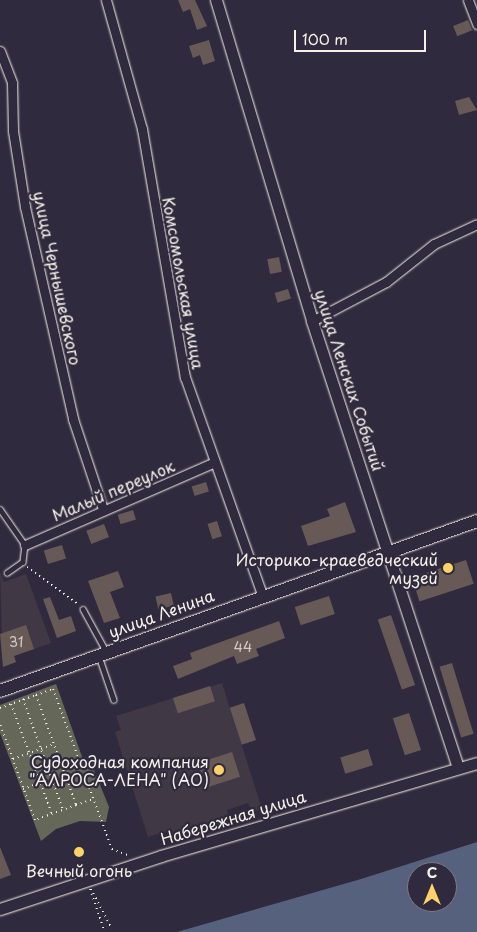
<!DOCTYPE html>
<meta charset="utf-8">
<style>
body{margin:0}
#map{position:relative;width:477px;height:932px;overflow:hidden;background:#2f2a3d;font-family:"Playpen Sans",sans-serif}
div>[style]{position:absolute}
.built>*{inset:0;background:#403844}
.green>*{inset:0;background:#656759}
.water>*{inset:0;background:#55617d}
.building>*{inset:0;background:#675956;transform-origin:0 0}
.path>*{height:2px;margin-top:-1px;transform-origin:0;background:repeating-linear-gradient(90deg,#f4f1e8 0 1px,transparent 0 5px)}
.roads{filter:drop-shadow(0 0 1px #f4f1e8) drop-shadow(0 0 1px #f4f1e8)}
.service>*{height:4.5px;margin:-2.25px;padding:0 2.25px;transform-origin:2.25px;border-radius:2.25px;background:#2f2a3d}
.minor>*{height:9px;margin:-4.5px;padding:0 4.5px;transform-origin:4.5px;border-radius:4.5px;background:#2f2a3d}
.tertiary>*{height:11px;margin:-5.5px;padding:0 5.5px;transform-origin:5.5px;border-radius:5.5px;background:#2f2a3d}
.secondary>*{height:12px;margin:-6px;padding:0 6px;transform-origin:6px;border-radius:6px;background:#2f2a3d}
.dots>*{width:14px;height:14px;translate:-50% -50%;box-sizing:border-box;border:2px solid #2f2a3d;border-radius:50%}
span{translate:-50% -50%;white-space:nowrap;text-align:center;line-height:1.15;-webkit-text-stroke:4.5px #2f2a3d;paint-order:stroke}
.number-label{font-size:14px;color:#d1cbc4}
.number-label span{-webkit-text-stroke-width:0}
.street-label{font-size:16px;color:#f4f1e8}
.poi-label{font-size:16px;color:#f4f1e8}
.right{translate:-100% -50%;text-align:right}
.north{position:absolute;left:407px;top:862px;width:50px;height:50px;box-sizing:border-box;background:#2f2a3d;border:1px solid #7e7a81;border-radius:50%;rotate:0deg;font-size:14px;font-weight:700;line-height:20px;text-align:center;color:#f4f1e8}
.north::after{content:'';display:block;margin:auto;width:18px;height:22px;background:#ffd166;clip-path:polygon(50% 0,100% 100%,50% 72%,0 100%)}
.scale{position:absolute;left:294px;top:30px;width:132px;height:22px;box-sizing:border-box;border:2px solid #f4f1e8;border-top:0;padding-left:6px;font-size:15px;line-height:18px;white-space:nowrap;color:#f4f1e8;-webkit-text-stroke:4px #2f2a3d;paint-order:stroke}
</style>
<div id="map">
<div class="built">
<div style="clip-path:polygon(0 572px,4px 582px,26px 574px,51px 643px,14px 656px,16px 662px,3px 667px)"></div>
<div style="clip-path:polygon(222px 683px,262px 809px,252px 812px,248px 803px,227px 810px,229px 819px,170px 838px,167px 831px,148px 837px,115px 732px,121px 730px,116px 716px)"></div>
</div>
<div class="green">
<div style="clip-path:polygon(56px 684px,85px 765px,94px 770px,109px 807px,106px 822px,80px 821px,56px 829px,41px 841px,0 733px,0 705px)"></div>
</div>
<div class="water">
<div style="clip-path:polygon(evenodd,477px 842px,477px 932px,177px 932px,361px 879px,477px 842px,417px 872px,447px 872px,447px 902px,417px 902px,417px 872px)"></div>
</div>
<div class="building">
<div style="clip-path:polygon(178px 0,195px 0,207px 26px,197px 30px,190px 9px,183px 12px)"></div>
<div style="left:468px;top:20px;width:11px;height:16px;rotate:68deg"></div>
<div style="clip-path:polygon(209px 40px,215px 61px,203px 65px,200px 55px,193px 58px,189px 46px)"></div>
<div style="clip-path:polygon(469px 97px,477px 110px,459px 115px,455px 101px)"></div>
<div style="left:279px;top:257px;width:15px;height:12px;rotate:79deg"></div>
<div style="left:288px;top:289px;width:10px;height:14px;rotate:73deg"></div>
<div style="left:206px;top:482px;width:10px;height:15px;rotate:73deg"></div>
<div style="clip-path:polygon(345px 502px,356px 532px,308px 546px,301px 526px,330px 516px,327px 509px)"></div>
<div style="left:133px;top:510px;width:10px;height:16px;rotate:73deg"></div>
<div style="left:217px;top:521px;width:16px;height:10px;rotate:72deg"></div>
<div style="left:104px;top:524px;width:14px;height:19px;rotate:69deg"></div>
<div style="left:62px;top:545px;width:14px;height:19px;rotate:73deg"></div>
<div style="left:466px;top:560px;width:25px;height:57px;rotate:72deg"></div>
<div style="clip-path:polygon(118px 571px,124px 587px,110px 592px,120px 618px,104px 623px,88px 581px)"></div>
<div style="left:171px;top:593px;width:13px;height:16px;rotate:77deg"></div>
<div style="left:329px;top:596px;width:19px;height:36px;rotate:72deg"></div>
<div style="clip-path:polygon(50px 597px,59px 620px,71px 616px,76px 631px,57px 638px,43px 599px)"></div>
<div style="left:391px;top:615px;width:74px;height:14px;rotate:71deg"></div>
<div style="clip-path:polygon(279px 621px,285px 638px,256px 649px,259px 656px,237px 664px,234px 656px,178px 679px,173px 666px,192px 659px,190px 653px)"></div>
<div style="clip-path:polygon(26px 625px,34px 649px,14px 656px,16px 662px,3px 667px,0 634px)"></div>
<div style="left:452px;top:663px;width:74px;height:13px;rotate:73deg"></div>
<div style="left:210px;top:686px;width:16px;height:39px;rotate:72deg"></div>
<div style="left:244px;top:703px;width:39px;height:15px;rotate:72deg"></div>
<div style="left:409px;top:713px;width:39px;height:17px;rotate:72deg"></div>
<div style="left:368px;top:749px;width:17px;height:29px;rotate:73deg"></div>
<div style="left:232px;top:752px;width:26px;height:36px;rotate:72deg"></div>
<div style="clip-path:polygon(0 847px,11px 875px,0 879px)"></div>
</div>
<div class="path">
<div style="left:27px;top:567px;width:63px;rotate:36deg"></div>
<div style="left:36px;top:695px;width:18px;rotate:-19deg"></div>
<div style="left:53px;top:689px;width:171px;rotate:69.8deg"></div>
<div style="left:112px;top:849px;width:19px;rotate:21deg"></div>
<div style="left:23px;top:699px;width:118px;rotate:70.2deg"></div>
<div style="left:11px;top:704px;width:117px;rotate:69.6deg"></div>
<div style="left:0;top:708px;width:38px;rotate:-20deg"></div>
<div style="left:36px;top:695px;width:117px;rotate:70deg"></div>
<div style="left:76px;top:805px;width:44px;rotate:159.9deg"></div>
<div style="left:35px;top:820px;width:102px;rotate:-110deg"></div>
<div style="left:13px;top:759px;width:44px;rotate:-20.1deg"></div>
<div style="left:23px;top:789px;width:45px;rotate:-19.7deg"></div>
<div style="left:76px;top:805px;width:18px;rotate:-19deg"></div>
<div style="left:90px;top:889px;width:43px;rotate:71.1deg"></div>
<div style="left:91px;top:889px;width:45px;rotate:62.3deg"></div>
</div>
<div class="roads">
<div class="service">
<div style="left:0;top:509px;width:44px;rotate:55.2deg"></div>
<div style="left:25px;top:545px;width:17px;rotate:97deg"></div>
<div style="left:23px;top:562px;width:19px;rotate:145deg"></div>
<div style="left:83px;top:609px;width:48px;rotate:61.3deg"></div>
<div style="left:99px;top:656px;width:46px;rotate:71.2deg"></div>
</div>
<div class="minor">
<div style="left:106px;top:0;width:134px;rotate:74.4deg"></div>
<div style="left:142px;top:129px;width:252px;rotate:80.2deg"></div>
<div style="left:185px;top:377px;width:230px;rotate:70.5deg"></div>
<div style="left:468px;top:0;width:26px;rotate:69deg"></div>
<div style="left:0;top:51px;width:34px;rotate:69deg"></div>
<div style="left:12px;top:83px;width:48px;rotate:88.8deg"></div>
<div style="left:13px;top:131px;width:77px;rotate:81deg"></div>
<div style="left:25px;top:207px;width:217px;rotate:77.2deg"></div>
<div style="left:73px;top:419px;width:95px;rotate:71.6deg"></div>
<div style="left:312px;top:321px;width:84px;rotate:-27.8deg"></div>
<div style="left:386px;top:282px;width:61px;rotate:-38.4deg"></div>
<div style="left:434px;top:244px;width:47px;rotate:-24.9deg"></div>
<div style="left:25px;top:545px;width:205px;rotate:-23.6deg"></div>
</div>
<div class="tertiary">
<div style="left:216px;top:0;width:335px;rotate:73.3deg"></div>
<div style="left:312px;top:321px;width:470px;rotate:71.9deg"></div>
<div style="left:0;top:909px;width:169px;rotate:-18.2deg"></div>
<div style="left:161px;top:856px;width:329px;rotate:-16.4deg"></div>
</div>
<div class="secondary">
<div style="left:0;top:691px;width:506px;rotate:-19.62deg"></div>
</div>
</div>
<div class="dots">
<div style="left:448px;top:568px;background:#ffd166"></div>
<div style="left:219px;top:770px;background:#ffd166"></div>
<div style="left:79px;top:852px;background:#ffd166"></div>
</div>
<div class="number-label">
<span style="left:16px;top:642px">31</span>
<span style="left:243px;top:647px">44</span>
</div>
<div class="street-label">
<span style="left:58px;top:278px;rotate:78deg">улица Чернышевского</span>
<span style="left:184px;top:283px;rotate:80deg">Комсомольская улица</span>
<span style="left:350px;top:380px;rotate:72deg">улица Ленских Событий</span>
<span style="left:113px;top:490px;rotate:-23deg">Малый переулок</span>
<span style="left:161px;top:613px;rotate:-20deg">улица Ленина</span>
<span style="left:233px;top:817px;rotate:-17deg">Набережная улица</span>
</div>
<div class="poi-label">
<span class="right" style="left:438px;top:568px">Историко-краеведческий<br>музей</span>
<span class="right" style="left:209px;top:770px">Судоходная компания<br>"АЛРОСА-ЛЕНА" (АО)</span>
<span style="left:79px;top:870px">Вечный огонь</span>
</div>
<div class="north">С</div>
<div class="scale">100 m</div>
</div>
